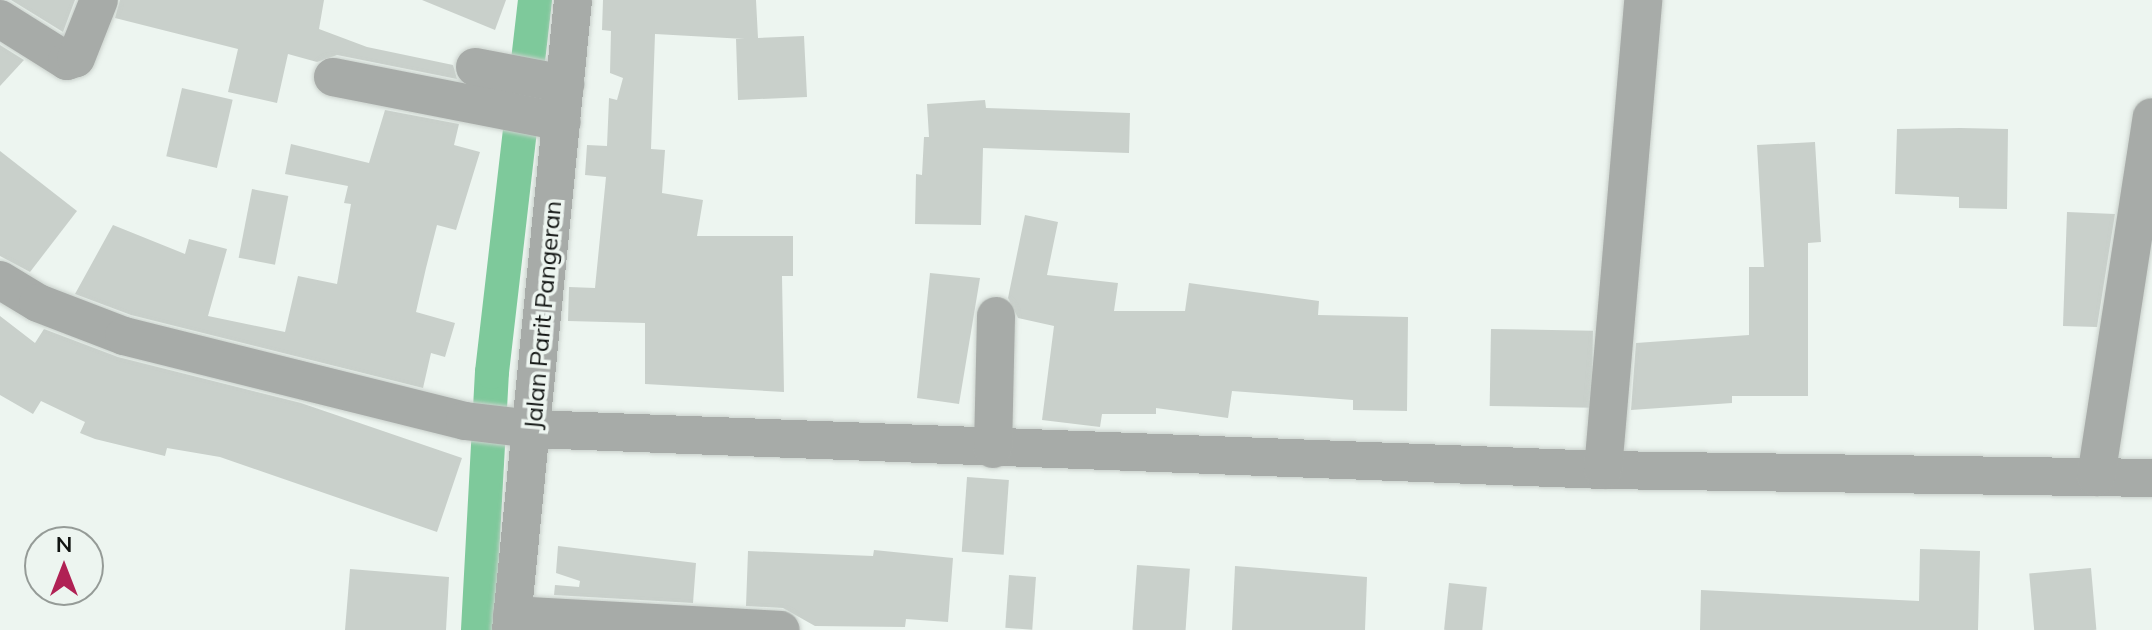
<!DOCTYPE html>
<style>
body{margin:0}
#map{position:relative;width:2152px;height:630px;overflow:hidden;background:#edf5f0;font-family:Mulish,sans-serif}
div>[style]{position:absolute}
.canal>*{height:34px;margin:-17px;padding:0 17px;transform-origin:17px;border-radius:17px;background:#7ec99b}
.building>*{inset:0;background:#c9d0cb;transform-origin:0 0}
.roads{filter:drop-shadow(0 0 2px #cad1cc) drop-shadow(0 0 2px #cad1cc)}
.street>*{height:38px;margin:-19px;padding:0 19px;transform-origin:19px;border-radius:19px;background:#a7aba8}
span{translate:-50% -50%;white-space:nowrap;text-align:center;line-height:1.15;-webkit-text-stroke:7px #edf5f0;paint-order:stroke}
.street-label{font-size:24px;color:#111412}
.north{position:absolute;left:24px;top:526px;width:80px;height:80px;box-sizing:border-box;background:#edf5f0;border:2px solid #959b97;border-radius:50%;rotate:0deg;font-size:22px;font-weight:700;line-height:32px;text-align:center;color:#111412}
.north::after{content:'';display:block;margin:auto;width:28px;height:36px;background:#b02154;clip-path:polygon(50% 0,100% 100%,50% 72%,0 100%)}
</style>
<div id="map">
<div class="canal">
<div style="left:478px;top:630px;width:258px;rotate:-86.9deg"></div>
<div style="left:492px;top:372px;width:374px;rotate:-83.4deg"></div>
</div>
<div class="building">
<div style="clip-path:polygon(11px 0,75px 0,63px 32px)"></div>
<div style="clip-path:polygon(120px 0,324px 0,319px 29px,367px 47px,453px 65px,457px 79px,337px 55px,317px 62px,288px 54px,277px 103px,228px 92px,238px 49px,115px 18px)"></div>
<div style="clip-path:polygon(422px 0,506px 0,495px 30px)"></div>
<div style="clip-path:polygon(603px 0,756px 0,758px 38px,804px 36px,807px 97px,738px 100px,736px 39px,745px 39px,655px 34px,651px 149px,665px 150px,662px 193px,703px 200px,697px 236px,793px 236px,793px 276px,782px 276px,784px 392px,645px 384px,645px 323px,568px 321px,569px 287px,595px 288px,606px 177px,585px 175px,587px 145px,607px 146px,609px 98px,617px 100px,623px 78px,610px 73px,611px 31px,602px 30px)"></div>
<div style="clip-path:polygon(0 45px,24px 60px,0 86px)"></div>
<div style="left:182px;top:88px;width:52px;height:70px;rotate:13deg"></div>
<div style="clip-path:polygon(985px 100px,986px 108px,1130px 113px,1129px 153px,983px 148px,981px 225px,915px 224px,916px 174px,922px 175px,924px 137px,929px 137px,927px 104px)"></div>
<div style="clip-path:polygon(385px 110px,459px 124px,454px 145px,480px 152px,456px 230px,437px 225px,426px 268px,416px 312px,455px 323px,445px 357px,431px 353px,423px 388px,131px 315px,75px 294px,113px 225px,185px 254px,189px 239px,227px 249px,208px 316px,285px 332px,298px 276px,337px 284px,351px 204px,344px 203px,348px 186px,285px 174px,291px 144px,369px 163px)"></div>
<div style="clip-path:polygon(1960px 128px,2008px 129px,2007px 209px,1959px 208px,1959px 197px,1895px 194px,1897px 129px)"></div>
<div style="clip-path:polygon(1815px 142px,1821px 242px,1808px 243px,1808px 396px,1732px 396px,1732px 403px,1631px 410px,1636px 343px,1749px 335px,1749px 267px,1764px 267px,1757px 145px)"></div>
<div style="clip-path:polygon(0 151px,77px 211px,30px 272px,0 256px)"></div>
<div style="left:252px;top:189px;width:37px;height:70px;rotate:11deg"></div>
<div style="clip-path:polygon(2067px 212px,2115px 214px,2097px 327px,2063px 326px)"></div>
<div style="clip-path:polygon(1025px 215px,1058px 222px,1047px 275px,1118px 283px,1114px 311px,1185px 311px,1189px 283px,1319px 301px,1318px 315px,1408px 317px,1407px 411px,1353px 410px,1353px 400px,1232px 391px,1228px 418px,1156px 408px,1156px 414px,1102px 414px,1100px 427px,1042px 420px,1054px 326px,1018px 318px,1008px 298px)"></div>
<div style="clip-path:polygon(930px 273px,980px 278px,959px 404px,917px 398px)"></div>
<div style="clip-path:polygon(0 316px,35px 343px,44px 329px,118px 357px,301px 403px,462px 458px,437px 532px,220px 457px,167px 448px,165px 456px,95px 439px,80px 433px,85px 422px,41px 401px,33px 414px,0 395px)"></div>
<div style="left:1491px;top:329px;width:102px;height:77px;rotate:1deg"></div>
<div style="left:967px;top:477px;width:42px;height:75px;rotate:4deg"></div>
<div style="clip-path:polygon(558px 546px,696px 563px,693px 603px,554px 595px,555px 585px,579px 587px,580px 581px,556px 573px)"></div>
<div style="clip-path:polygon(1920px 549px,1980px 551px,1978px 630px,1700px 630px,1701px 590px,1919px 601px)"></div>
<div style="clip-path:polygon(874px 550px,953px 558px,948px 622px,906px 619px,905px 627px,815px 626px,783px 608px,746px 606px,748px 551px,873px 556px)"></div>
<div style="left:1137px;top:565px;width:53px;height:65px;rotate:4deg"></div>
<div style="clip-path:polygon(1235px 566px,1367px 577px,1365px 630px,1232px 630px)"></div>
<div style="left:2091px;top:568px;width:62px;height:62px;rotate:85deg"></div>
<div style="clip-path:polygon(350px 569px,449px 577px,446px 630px,345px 630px)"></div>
<div style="left:1009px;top:575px;width:27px;height:53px;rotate:4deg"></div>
<div style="left:1449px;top:583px;width:38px;height:47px;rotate:6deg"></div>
</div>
<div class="roads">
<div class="street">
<div style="left:0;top:19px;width:79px;rotate:32.1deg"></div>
<div style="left:67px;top:61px;width:9px;rotate:-18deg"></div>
<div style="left:76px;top:58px;width:62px;rotate:-68.4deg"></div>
<div style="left:475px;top:67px;width:92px;rotate:10.7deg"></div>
<div style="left:333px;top:77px;width:233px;rotate:11.1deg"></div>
<div style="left:0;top:280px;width:44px;rotate:31.2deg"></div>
<div style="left:38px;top:303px;width:92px;rotate:21deg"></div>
<div style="left:124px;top:336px;width:351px;rotate:14deg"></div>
<div style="left:465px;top:421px;width:67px;rotate:6.8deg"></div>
<div style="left:532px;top:429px;width:1072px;rotate:2.19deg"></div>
<div style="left:1603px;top:470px;width:549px;rotate:0.83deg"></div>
<div style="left:993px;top:449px;width:133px;rotate:-88.7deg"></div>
<div style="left:1603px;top:470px;width:472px;rotate:-85.1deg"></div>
<div style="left:2096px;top:477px;width:364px;rotate:-81.2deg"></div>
<div style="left:512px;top:615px;width:269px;rotate:3.2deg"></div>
<div style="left:511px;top:630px;width:633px;rotate:-84.38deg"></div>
</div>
</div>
<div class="street-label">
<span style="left:543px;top:315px;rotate:-85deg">Jalan Parit Pangeran</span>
</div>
<div class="north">N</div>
</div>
